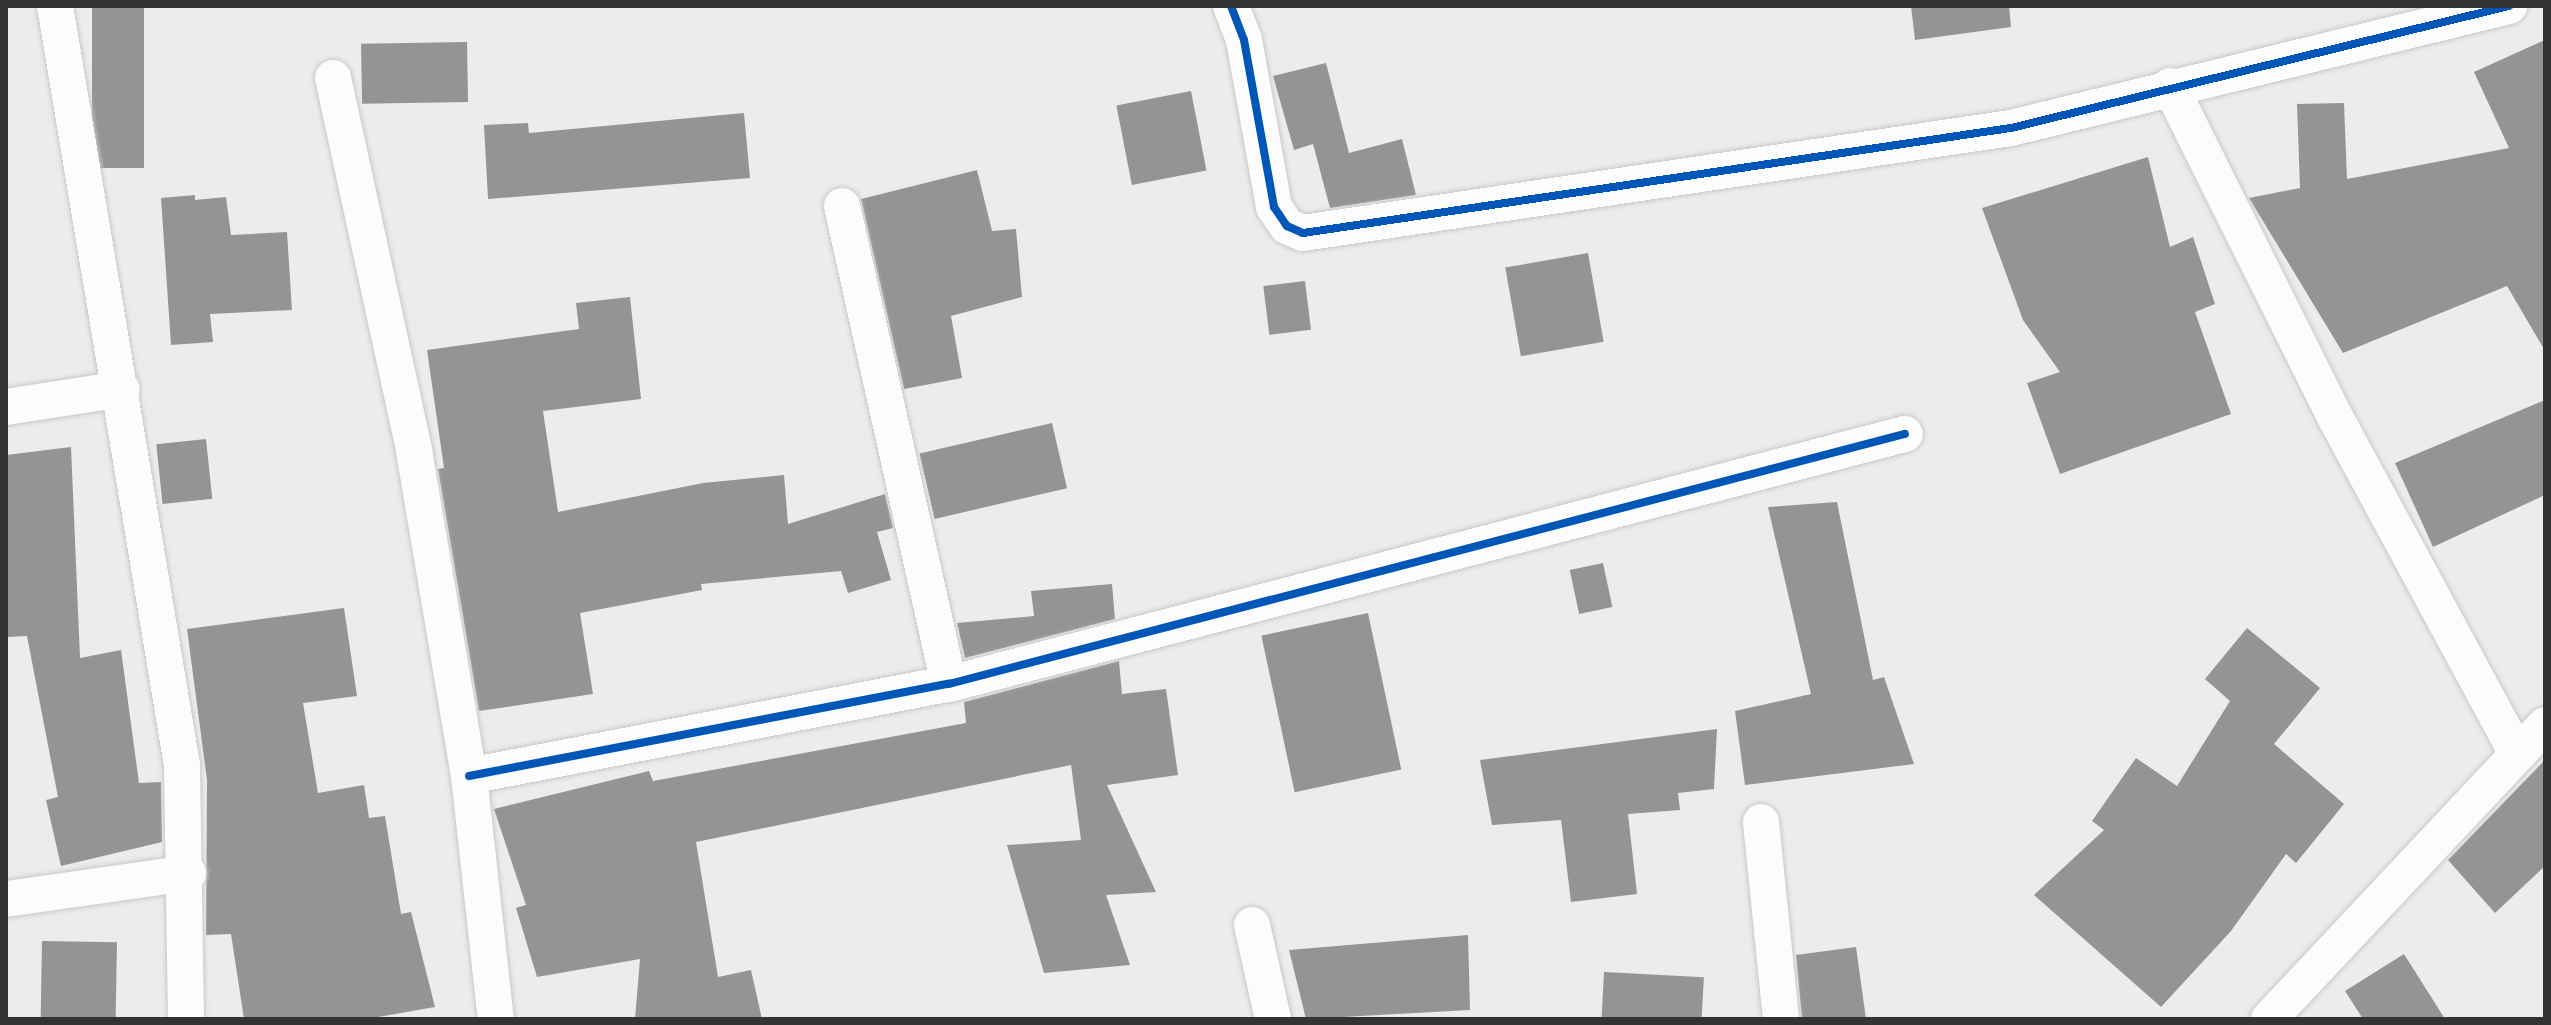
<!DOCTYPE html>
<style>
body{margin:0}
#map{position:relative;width:2551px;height:1025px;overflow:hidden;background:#eaecee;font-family:Karla,sans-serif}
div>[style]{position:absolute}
.building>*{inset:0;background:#939595;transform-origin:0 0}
.roads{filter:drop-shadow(0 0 2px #c7c8c9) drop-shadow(0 0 2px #c7c8c9)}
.street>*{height:36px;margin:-18px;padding:0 18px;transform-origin:18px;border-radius:18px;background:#fcfcfc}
.cycleway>*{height:8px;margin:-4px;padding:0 4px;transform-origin:4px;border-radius:4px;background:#0057b8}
span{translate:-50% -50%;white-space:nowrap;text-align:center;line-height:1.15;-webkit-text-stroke:8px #e9ecef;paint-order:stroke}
.frame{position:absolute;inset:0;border:8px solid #323334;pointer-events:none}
</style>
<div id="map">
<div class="building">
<div style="left:92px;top:6px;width:52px;height:162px"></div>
<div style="clip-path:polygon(1911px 6px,2009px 6px,2011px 27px,1915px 40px)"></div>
<div style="clip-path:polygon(2545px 40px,2545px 351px,2507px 286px,2343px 353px,2249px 198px,2300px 188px,2297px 104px,2344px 103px,2347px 179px,2509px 148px,2474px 72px)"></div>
<div style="left:467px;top:42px;width:60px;height:106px;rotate:89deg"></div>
<div style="clip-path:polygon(1326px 63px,1349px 153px,1402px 139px,1416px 195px,1330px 208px,1313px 144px,1294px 150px,1273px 76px)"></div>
<div style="left:1191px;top:91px;width:81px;height:76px;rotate:79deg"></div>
<div style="clip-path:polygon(744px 113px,750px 178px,488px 199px,484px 125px,528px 123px,529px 133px)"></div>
<div style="clip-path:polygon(2148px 157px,2170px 247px,2193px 237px,2215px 304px,2195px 312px,2231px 414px,2060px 474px,2027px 383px,2060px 372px,2023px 320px,1982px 208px)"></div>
<div style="clip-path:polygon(977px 170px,992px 231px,1016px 229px,1022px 297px,951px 316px,962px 378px,904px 389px,861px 199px)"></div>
<div style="clip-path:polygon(195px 195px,195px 200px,226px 197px,231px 235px,287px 232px,292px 310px,210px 314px,213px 342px,171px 345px,161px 198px)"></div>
<div style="left:1588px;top:253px;width:90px;height:84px;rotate:80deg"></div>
<div style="left:1305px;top:281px;width:49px;height:42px;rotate:83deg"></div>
<div style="clip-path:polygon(630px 297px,641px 399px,543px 411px,558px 512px,703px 483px,784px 475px,788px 524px,885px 494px,893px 528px,877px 532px,891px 580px,848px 593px,841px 571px,701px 584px,702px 590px,580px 613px,593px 694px,479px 711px,438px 469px,444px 468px,427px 350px,579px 329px,576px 303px)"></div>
<div style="clip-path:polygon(2545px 400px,2545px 495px,2433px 547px,2395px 463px)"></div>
<div style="left:1052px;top:423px;width:67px;height:136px;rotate:77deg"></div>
<div style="left:206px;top:439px;width:60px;height:50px;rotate:84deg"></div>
<div style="clip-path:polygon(71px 447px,80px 658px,121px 650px,139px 783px,161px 782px,162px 842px,61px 866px,46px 800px,58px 797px,27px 636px,6px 637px,6px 455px)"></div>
<div style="clip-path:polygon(1837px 502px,1873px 680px,1884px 677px,1914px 764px,1745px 785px,1735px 711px,1811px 694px,1768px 507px)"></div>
<div style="left:1603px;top:563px;width:45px;height:34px;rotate:78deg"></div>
<div style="clip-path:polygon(1112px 584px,1115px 619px,965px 658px,957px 623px,1034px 616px,1031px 591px)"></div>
<div style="clip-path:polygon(344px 608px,357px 696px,303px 703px,318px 793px,364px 785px,369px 818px,385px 816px,401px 914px,411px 912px,435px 1007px,367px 1019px,244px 1019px,231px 934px,206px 935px,207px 780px,187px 629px)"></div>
<div style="left:1368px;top:613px;width:160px;height:109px;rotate:78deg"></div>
<div style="clip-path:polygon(2247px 628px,2320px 688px,2274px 744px,2344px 804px,2296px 863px,2286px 854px,2231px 931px,2161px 1007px,2034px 895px,2104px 830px,2092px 821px,2136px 758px,2177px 786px,2230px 701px,2205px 679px)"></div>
<div style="clip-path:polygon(1119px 661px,1122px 694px,1166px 689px,1178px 775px,1107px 785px,1156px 892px,1106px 895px,1130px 965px,1044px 973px,1007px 845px,1081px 840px,1071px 765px,696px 842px,718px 977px,751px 970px,762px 1019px,635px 1019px,640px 959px,537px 977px,516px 908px,526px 905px,494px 809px,649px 771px,653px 781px,966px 723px,964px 702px)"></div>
<div style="clip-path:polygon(1717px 729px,1714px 789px,1678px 793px,1680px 810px,1628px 814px,1637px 894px,1571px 902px,1561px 820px,1492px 825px,1480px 760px)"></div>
<div style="clip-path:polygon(2545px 760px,2545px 866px,2495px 913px,2448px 860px)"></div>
<div style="clip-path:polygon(1468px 935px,1470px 1010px,1306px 1019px,1289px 950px)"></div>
<div style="left:42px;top:941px;width:75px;height:78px;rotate:1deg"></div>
<div style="clip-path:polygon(1856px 947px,1866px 1019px,1802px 1019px,1796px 955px)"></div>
<div style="clip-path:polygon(2404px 954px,2445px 1019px,2363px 1019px,2345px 991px)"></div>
<div style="left:1604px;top:972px;width:100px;height:47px;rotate:3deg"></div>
</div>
<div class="roads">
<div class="street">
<div style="left:55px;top:6px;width:770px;rotate:80.5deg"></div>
<div style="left:182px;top:765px;width:254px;rotate:89.1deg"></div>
<div style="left:1231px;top:6px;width:36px;rotate:69deg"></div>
<div style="left:1244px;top:40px;width:170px;rotate:79.8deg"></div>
<div style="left:1274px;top:207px;width:23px;rotate:56deg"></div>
<div style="left:1287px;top:226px;width:17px;rotate:24deg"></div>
<div style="left:1303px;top:233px;width:716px;rotate:-8.44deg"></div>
<div style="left:2011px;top:128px;width:513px;rotate:-13.77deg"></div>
<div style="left:333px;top:78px;width:382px;rotate:77.7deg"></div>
<div style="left:414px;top:451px;width:330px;rotate:80.4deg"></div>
<div style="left:469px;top:776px;width:244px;rotate:83.7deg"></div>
<div style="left:2170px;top:86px;width:370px;rotate:63.5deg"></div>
<div style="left:2335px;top:417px;width:383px;rotate:61.6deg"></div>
<div style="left:842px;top:206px;width:490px;rotate:77.4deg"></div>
<div style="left:6px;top:407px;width:117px;rotate:-8.8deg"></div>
<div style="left:469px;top:776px;width:489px;rotate:-10.9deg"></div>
<div style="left:949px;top:684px;width:988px;rotate:-14.66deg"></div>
<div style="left:1761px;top:822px;width:198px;rotate:84.2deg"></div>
<div style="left:6px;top:899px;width:184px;rotate:-8.1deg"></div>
<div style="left:1252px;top:925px;width:96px;rotate:77.4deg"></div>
<div style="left:2269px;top:1019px;width:403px;rotate:-46.8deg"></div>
</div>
</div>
<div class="cycleway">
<div style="left:1231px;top:6px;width:36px;rotate:69deg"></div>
<div style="left:1244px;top:40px;width:170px;rotate:79.8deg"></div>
<div style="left:1274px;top:207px;width:23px;rotate:56deg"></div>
<div style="left:1287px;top:226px;width:17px;rotate:24deg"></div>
<div style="left:1303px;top:233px;width:716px;rotate:-8.44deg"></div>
<div style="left:2011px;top:128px;width:513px;rotate:-13.77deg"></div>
<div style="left:469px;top:776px;width:489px;rotate:-10.9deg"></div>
<div style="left:949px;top:684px;width:988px;rotate:-14.66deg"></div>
</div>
<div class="frame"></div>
</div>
